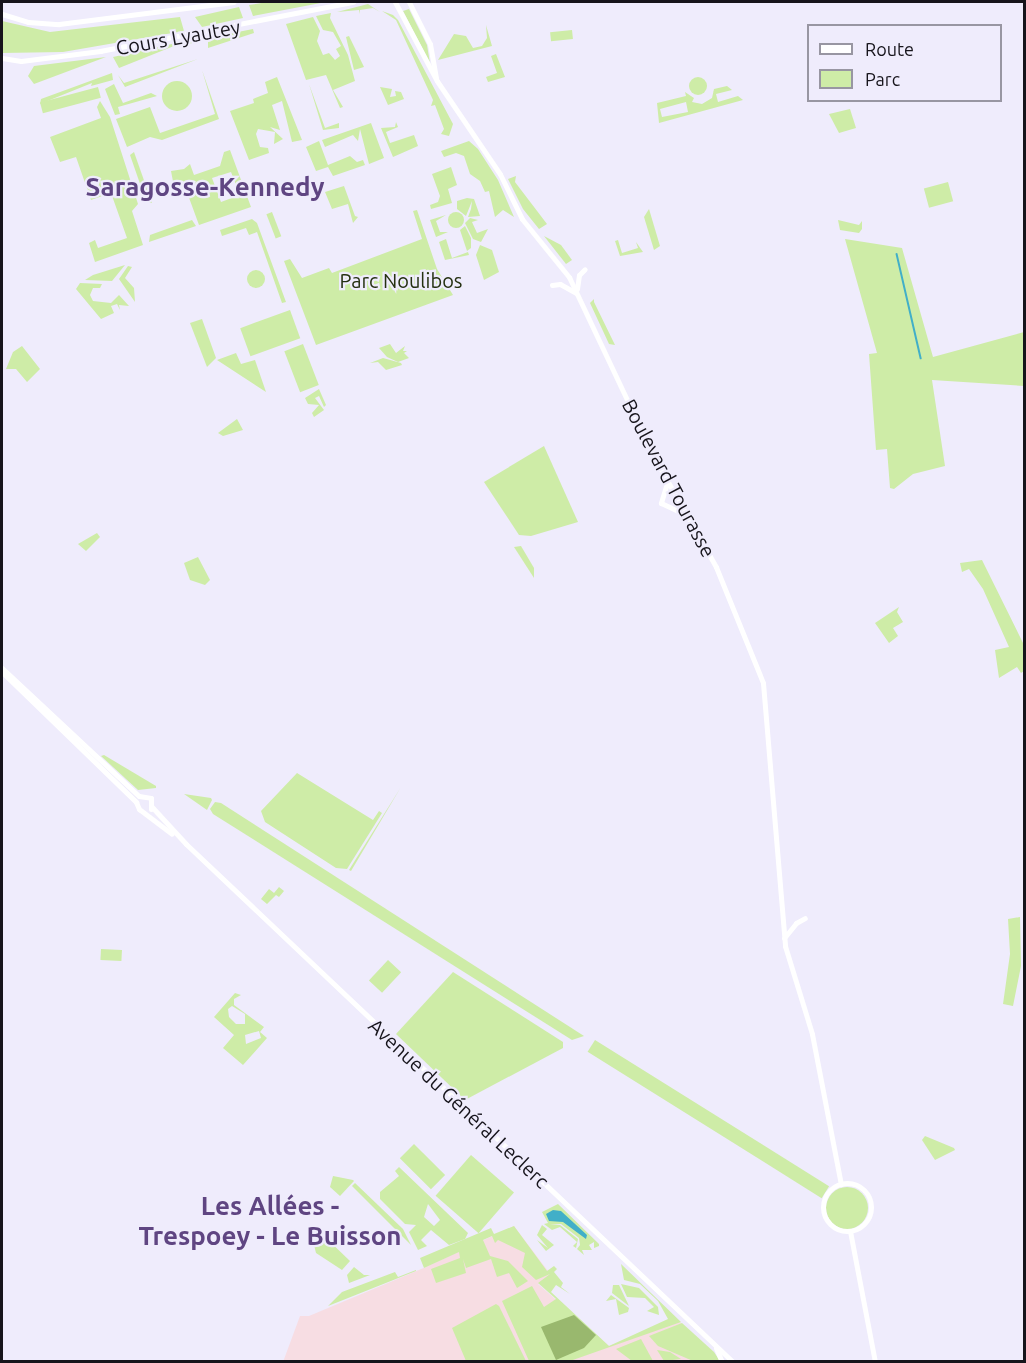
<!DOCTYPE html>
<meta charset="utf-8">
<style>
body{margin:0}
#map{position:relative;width:1026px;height:1363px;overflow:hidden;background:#efecfc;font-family:Ubuntu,sans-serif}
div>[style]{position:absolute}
.medical>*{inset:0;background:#f7dde3}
.green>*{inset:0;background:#ceeca7;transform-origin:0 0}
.round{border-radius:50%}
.forest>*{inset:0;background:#99b86e}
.water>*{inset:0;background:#41afc8}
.stream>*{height:1.5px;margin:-0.75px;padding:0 0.75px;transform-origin:0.75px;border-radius:0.75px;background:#41afc8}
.secondary>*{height:5px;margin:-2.5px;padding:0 2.5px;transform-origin:2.5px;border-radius:2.5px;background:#fff}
.secondary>.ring{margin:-2.5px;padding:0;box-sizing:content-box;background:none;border:5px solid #fff;border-radius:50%}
span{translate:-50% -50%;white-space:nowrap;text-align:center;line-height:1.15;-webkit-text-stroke:4.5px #efecfc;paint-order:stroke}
.street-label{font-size:20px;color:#16141b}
.park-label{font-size:20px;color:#253111}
.district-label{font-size:26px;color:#5f4582;font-weight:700}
.frame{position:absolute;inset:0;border:3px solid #16141b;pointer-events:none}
.legend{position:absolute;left:807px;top:24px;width:195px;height:78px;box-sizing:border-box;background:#efecfc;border:2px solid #9896a2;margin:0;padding:8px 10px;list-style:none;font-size:18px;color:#16141b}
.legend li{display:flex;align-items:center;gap:12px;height:30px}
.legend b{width:30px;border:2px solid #9896a2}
</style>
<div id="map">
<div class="medical">
<div style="clip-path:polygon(514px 1226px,551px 1275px,538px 1284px,609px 1346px,677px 1319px,720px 1362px,283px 1362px,300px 1316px,309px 1316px,426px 1267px)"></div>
</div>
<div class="green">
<div style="clip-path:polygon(268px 2px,326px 2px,253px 16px,249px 5px)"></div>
<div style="clip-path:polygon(368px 4px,380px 12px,373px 8px,360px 10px,359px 14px,359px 10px,337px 12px)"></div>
<div style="clip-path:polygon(239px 7px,243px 18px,202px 27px,195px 17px)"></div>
<div style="clip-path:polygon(409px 9px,427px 45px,430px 63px,403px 11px)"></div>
<div style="clip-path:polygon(382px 11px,393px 15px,398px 20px,453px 124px,449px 136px,441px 134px,444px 129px,435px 105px,431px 106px,433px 100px,396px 20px)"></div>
<div style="clip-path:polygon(331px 13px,330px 18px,348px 55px,355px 81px,333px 90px,343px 107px,340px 108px,326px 75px,306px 80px,286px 24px,313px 17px,320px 31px,317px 41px,323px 55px,329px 53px,335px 60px,340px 56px,336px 49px,341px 46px,333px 32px,323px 30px,316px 16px)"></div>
<div style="clip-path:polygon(180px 17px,184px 31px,63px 52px,2px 53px,2px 21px,50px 32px)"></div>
<div style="clip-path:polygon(486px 25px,492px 46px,438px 60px,454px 34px,466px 36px,473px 48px,482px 46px,487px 38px)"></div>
<div style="clip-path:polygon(253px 29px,254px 33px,208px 48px,208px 38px)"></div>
<div style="left:572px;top:30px;width:9px;height:22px;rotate:84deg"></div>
<div style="clip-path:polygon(349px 36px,364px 67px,354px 70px,346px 37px)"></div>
<div style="clip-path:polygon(190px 40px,192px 43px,185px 46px,184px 42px,119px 68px,113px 57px)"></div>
<div style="clip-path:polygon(496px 54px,505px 77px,488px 82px,486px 77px,497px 73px,491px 56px)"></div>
<div style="clip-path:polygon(106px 57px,34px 84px,28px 76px,34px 66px)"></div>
<div style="clip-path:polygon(198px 59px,125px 87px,118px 75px,124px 83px)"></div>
<div style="clip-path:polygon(202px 70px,219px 119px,162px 140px,150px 137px,127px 147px,116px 119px,150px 107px,160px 133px,215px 114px)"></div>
<div style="clip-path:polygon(112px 73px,113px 80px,91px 86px,92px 83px,40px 104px,41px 99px)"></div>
<div style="clip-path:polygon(277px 77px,302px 140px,292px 142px,282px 101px,272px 105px,280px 130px,270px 127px,283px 139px,274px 144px,275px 132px,258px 129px,256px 134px,260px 147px,268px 148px,269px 153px,249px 160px,230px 111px,254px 103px,253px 99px,268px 93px,265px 82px)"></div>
<div class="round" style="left:689px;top:77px;width:18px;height:18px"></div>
<div class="round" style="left:162px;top:81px;width:30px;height:30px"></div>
<div style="clip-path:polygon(114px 84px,123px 103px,151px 93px,157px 96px,118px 107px,120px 114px,115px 115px,105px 89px)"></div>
<div style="clip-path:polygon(309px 84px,325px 128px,339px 123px,339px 128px,323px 130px)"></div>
<div style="clip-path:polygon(evenodd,727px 86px,732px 90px,716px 94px,718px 102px,738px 96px,743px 100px,659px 123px,657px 103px,686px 96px,685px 92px,694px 98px,692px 102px,702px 104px,712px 98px,714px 89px,727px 86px,686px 102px,688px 112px,662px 117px,660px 109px,686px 102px)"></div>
<div style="left:98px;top:87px;width:11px;height:60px;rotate:75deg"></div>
<div style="clip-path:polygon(380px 87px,392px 89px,390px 97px,396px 96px,395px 91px,401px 92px,404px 99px,388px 105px)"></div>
<div style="clip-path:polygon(100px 101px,110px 117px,138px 204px,132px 211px,143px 245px,95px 262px,89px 243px,95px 240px,98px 248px,127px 238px,111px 193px,91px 200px,76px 157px,60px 162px,50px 137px,101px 118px,97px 107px)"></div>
<div style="clip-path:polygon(850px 109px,856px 128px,839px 133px,829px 114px)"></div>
<div style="clip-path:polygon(396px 122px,398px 127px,386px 132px,390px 143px,414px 135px,418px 146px,393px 157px,381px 128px,395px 127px)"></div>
<div style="clip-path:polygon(371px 123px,384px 158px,369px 164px,360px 129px,358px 141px,353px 135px,325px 147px,322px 140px)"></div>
<div style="clip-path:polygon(319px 141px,328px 165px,350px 156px,357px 162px,363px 160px,365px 165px,333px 176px,328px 167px,316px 171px,306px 147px)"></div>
<div style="clip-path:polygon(469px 141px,478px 149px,498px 180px,514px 217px,503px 210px,495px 217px,489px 191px,485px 192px,480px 181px,470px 174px,464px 156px,456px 153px,444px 157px,441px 151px)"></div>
<div style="clip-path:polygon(evenodd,230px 150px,251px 207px,199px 225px,188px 195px,175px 192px,171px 171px,184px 169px,190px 164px,194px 175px,220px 166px,224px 152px,230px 150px,231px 172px,240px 195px,221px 202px,212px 178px,231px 172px)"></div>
<div style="clip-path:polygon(134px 152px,152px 203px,146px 201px,130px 155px)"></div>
<div style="clip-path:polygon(451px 167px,457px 185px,448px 189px,452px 203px,431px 209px,430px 205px,438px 202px,440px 196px,432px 174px)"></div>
<div style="clip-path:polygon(516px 176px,515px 182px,547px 224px,539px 229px,523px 209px,508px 179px)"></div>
<div style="left:948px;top:182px;width:20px;height:25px;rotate:75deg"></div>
<div style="clip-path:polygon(344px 186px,355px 216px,358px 217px,353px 223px,348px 204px,332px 209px,325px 192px)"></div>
<div style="clip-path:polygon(467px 198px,474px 199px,480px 216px,468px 217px,471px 209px,472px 201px,466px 216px,457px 209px,457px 201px)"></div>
<div style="clip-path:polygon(649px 209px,660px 246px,654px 250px,644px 217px)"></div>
<div style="clip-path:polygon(417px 210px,437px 269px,453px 295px,316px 345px,284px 261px,290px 259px,302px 278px,329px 268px,332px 273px,422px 239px,413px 211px)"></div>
<div style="left:272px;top:212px;width:26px;height:6px;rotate:69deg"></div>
<div class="round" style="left:448px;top:212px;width:16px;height:16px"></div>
<div style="clip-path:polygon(446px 215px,436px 221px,440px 232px,448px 232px,436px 237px,430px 220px)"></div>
<div style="clip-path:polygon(470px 218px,478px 220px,472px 222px,477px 233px,488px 229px,481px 242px,473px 239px,465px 223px)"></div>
<div style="clip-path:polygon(252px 219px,257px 223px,286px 302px,282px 303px,257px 232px,249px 235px,246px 228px,222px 236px,220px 230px)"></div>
<div style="clip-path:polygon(192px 220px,196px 226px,149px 242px,150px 235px)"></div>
<div style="clip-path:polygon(838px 220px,859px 225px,862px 221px,862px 229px,859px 233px,840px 230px)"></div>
<div style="clip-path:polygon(465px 226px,471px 238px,471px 248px,467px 251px,460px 230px)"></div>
<div style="clip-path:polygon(544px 236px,561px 245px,572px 260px,566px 264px)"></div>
<div style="clip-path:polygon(446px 239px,452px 258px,468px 252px,469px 255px,445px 260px,439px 242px)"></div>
<div style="clip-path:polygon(845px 239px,902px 248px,933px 357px,1024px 332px,1024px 386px,932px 380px,945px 466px,913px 474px,894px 489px,890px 488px,887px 449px,876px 450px,869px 354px,877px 353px)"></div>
<div style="clip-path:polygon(618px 240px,622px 253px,638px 248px,636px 242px,643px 252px,620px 256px,615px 241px)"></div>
<div style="clip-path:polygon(480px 245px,492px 250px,499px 272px,484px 280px,476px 255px)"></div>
<div style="clip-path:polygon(125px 265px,112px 281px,85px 280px,93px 275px)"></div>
<div style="clip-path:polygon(128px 266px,132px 267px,125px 278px,134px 288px,135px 302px,119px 279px)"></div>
<div class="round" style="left:247px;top:270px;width:18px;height:18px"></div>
<div style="clip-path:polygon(80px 283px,102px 284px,100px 288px,93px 288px,90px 295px,93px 301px,111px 303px,119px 295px,129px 306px,119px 305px,120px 310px,117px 304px,111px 306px,114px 313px,101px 319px,76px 289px)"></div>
<div style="clip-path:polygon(594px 299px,594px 302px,615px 345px,609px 344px,590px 303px)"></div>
<div style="left:290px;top:310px;width:30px;height:53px;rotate:70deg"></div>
<div style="clip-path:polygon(202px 319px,216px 358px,207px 367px,190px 323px)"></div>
<div style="left:303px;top:344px;width:44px;height:20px;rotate:69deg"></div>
<div style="clip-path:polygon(390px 344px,396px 353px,405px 346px,403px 351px,407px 351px,404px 353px,409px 358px,398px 362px,387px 357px,379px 348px)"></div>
<div style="clip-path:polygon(22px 346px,40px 369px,27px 382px,16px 369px,6px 369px,13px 352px)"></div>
<div style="clip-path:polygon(236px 353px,241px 364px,255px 360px,266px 392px,217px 360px)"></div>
<div style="clip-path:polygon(383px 358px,401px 363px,402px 365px,386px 370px,378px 362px,370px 363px)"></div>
<div style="clip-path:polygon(319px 389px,326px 405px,324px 407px,319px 396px,315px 398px,324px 410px,314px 417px,312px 413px,319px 405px,308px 404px,305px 398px)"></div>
<div style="clip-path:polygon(237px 419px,243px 430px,223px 436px,218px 433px)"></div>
<div style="clip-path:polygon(544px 446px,578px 522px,531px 536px,519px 535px,484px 482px)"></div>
<div style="clip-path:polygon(97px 533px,100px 537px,86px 551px,78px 544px)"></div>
<div style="clip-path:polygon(521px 546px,534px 568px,534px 578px,514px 547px)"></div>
<div style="clip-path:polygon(198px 557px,210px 580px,205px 585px,190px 580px,184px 563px)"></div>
<div style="clip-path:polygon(982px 560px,1024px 645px,1024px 671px,1021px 673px,1017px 667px,999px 678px,995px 650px,1009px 647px,983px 589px,969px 569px,962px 572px,960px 563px)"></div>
<div style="clip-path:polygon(899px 607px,897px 612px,903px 622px,893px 628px,898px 636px,889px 643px,875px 623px)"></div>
<div style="clip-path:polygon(104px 755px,156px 786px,156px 788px,138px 790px,101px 756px)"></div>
<div style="clip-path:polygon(297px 773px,373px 820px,379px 811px,382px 813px,347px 869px,336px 868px,265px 822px,261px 811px)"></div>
<div style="clip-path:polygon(401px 787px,351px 871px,349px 870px)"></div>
<div style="clip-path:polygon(184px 794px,211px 798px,212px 800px,207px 810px)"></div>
<div style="clip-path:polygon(215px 802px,221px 803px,584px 1036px,572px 1040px,213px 814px,210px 809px)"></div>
<div style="clip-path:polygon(279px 887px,284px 891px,279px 897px,276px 895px,267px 904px,261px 899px,269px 889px,274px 893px)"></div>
<div style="clip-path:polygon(1020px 917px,1021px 966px,1013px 1006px,1003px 1004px,1010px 954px,1008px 919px)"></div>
<div style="left:101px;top:949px;width:21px;height:11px;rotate:3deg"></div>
<div style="left:388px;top:960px;width:18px;height:28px;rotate:43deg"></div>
<div style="clip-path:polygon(453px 972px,563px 1042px,563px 1048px,465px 1100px,396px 1034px)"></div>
<div style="clip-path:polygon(evenodd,235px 993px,241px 995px,234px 999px,234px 1005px,264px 1027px,260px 1032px,267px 1038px,243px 1065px,223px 1048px,234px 1035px,214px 1017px,235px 993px,232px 1006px,245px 1014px,245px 1024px,236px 1024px,229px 1017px,228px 1009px,232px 1006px,235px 993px,259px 1031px,261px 1038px,246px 1044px,245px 1035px,259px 1031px)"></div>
<div style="left:595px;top:1040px;width:276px;height:14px;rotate:32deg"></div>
<div style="clip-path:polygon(925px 1136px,954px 1148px,955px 1150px,935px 1160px,922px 1140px)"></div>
<div style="left:414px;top:1144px;width:44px;height:20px;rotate:45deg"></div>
<div style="left:471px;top:1155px;width:57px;height:54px;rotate:41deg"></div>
<div style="clip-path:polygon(evenodd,399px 1167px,468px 1233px,465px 1239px,449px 1245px,431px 1230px,421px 1240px,427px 1246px,418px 1250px,409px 1232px,416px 1225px,405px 1224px,380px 1199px,380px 1192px,399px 1176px,395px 1171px,399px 1167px,428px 1204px,440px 1220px,434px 1226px,424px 1217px,428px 1204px)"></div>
<div style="clip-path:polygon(333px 1176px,353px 1180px,354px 1181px,340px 1196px,330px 1187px)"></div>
<div style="clip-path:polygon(355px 1183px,403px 1229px,411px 1245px,352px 1186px)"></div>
<div class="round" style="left:826px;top:1187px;width:42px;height:42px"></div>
<div style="clip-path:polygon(558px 1204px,599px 1244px,599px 1246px,594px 1248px,594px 1242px,589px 1245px,592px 1250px,582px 1250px,584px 1255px,577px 1249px,580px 1245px,579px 1238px,561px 1224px,550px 1224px,560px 1225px,578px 1239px,576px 1248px,573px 1246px,577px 1242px,560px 1227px,552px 1230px,544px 1224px,548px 1223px,542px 1212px)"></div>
<div style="clip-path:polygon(542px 1225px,547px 1229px,542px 1235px,554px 1245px,546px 1251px,537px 1240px,548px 1248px,537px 1235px)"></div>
<div style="clip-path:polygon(514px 1226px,547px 1271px,554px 1266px,557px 1269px,554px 1272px,563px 1283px,561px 1287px,570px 1294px,556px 1285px,551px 1292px,609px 1346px,668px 1319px,658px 1301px,640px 1284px,624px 1280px,621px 1264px,681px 1322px,570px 1361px,529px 1361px,502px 1301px,532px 1286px,544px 1307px,556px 1299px,538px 1283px,550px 1274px,536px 1280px,522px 1267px,525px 1253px,498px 1240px,495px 1243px,492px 1236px,483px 1240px,490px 1256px,508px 1261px,528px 1281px,517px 1288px,509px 1273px,497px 1277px,491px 1259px,466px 1268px,463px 1259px,466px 1273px,436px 1283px,431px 1269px,460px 1258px,459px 1252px,424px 1268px,420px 1258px,491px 1228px,494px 1234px)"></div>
<div style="clip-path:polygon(324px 1236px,350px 1261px,342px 1270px,316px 1253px,314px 1245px)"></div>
<div style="clip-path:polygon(354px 1267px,364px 1275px,370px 1275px,349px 1283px,347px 1275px)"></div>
<div style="clip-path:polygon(416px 1270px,416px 1271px,328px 1306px,342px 1292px,395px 1272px,398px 1277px)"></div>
<div style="clip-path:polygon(621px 1284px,639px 1288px,658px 1307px,659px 1315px,647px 1311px,654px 1307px,645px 1298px,627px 1297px)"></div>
<div style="clip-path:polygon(613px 1285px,619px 1285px,629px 1306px,612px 1293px)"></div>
<div style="clip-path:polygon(611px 1295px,629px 1308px,628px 1312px,619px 1315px,616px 1299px,606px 1301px)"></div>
<div style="clip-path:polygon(496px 1304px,499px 1306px,526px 1361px,466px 1361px,452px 1328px)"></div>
<div style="clip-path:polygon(682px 1323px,714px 1352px,720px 1361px,693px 1361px,658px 1346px,649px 1336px)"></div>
<div style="clip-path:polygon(641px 1339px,653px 1361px,632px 1361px,616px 1349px)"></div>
<div style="clip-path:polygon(657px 1350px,670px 1352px,681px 1359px,664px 1361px)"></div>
</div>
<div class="forest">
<div style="clip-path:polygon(574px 1315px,596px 1335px,584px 1348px,556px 1360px,541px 1327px)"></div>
</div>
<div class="water">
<div style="clip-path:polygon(553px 1210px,561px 1211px,587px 1235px,586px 1239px,563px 1222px,549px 1221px,546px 1214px)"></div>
</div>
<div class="stream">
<div style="left:897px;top:254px;width:107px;rotate:77deg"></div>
</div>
<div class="secondary">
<div style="left:395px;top:2px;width:89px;rotate:62deg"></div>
<div style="left:437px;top:81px;width:112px;rotate:55.9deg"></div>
<div style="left:500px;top:174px;width:50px;rotate:63.9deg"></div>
<div style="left:522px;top:219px;width:75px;rotate:51deg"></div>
<div style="left:569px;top:277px;width:201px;rotate:64.7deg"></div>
<div style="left:655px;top:459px;width:124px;rotate:60.5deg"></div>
<div style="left:716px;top:567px;width:125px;rotate:67.9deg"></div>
<div style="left:763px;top:683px;width:264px;rotate:85.2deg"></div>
<div style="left:785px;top:946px;width:92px;rotate:72.9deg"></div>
<div style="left:812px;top:1034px;width:153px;rotate:79.1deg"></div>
<div style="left:409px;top:2px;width:47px;rotate:63.4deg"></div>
<div style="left:430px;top:44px;width:34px;rotate:80deg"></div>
<div style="left:2px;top:14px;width:27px;rotate:17deg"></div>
<div style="left:28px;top:22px;width:31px;rotate:4deg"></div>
<div style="left:59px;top:24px;width:176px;rotate:-7.2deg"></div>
<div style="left:2px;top:58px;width:19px;rotate:9deg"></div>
<div style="left:21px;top:61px;width:80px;rotate:-7.2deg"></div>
<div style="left:100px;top:51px;width:258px;rotate:-11deg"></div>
<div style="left:552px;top:285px;width:8px;rotate:-7deg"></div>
<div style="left:560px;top:284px;width:18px;rotate:29deg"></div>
<div style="left:577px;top:289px;width:14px;rotate:-82deg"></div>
<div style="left:579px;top:275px;width:8px;rotate:-45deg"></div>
<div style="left:667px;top:483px;width:21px;rotate:107deg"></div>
<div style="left:661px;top:503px;width:26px;rotate:25deg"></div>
<div style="left:2px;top:668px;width:187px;rotate:43.1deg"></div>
<div style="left:2px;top:672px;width:187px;rotate:44.1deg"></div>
<div style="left:136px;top:802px;width:8px;rotate:67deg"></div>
<div style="left:139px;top:809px;width:41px;rotate:37.1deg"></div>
<div style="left:139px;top:796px;width:12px;rotate:9deg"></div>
<div style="left:151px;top:798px;width:11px;rotate:90deg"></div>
<div style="left:152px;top:807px;width:50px;rotate:47.4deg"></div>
<div style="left:186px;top:844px;width:753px;rotate:43.44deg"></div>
<div style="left:784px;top:938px;width:19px;rotate:-51deg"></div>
<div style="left:796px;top:923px;width:10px;rotate:-29deg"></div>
<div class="ring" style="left:823px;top:1183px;width:43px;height:43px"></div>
<div style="left:850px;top:1231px;width:133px;rotate:79.2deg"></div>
<div style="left:716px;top:1348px;width:15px;rotate:67deg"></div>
</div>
<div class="street-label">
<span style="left:178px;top:37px;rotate:-10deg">Cours Lyautey</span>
<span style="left:669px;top:478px;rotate:62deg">Boulevard Tourasse</span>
<span style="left:459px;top:1103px;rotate:43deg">Avenue du Général Leclerc</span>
</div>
<div class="park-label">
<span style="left:401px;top:280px">Parc Noulibos</span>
</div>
<div class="district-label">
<span style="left:205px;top:187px">Saragosse-Kennedy</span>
<span style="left:270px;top:1221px">Les Allées -<br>Trespoey - Le Buisson</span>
</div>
<div class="frame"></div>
<ul class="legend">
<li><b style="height:8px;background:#fff"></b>Route</li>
<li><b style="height:16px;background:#ceeca7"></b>Parc</li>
</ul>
</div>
